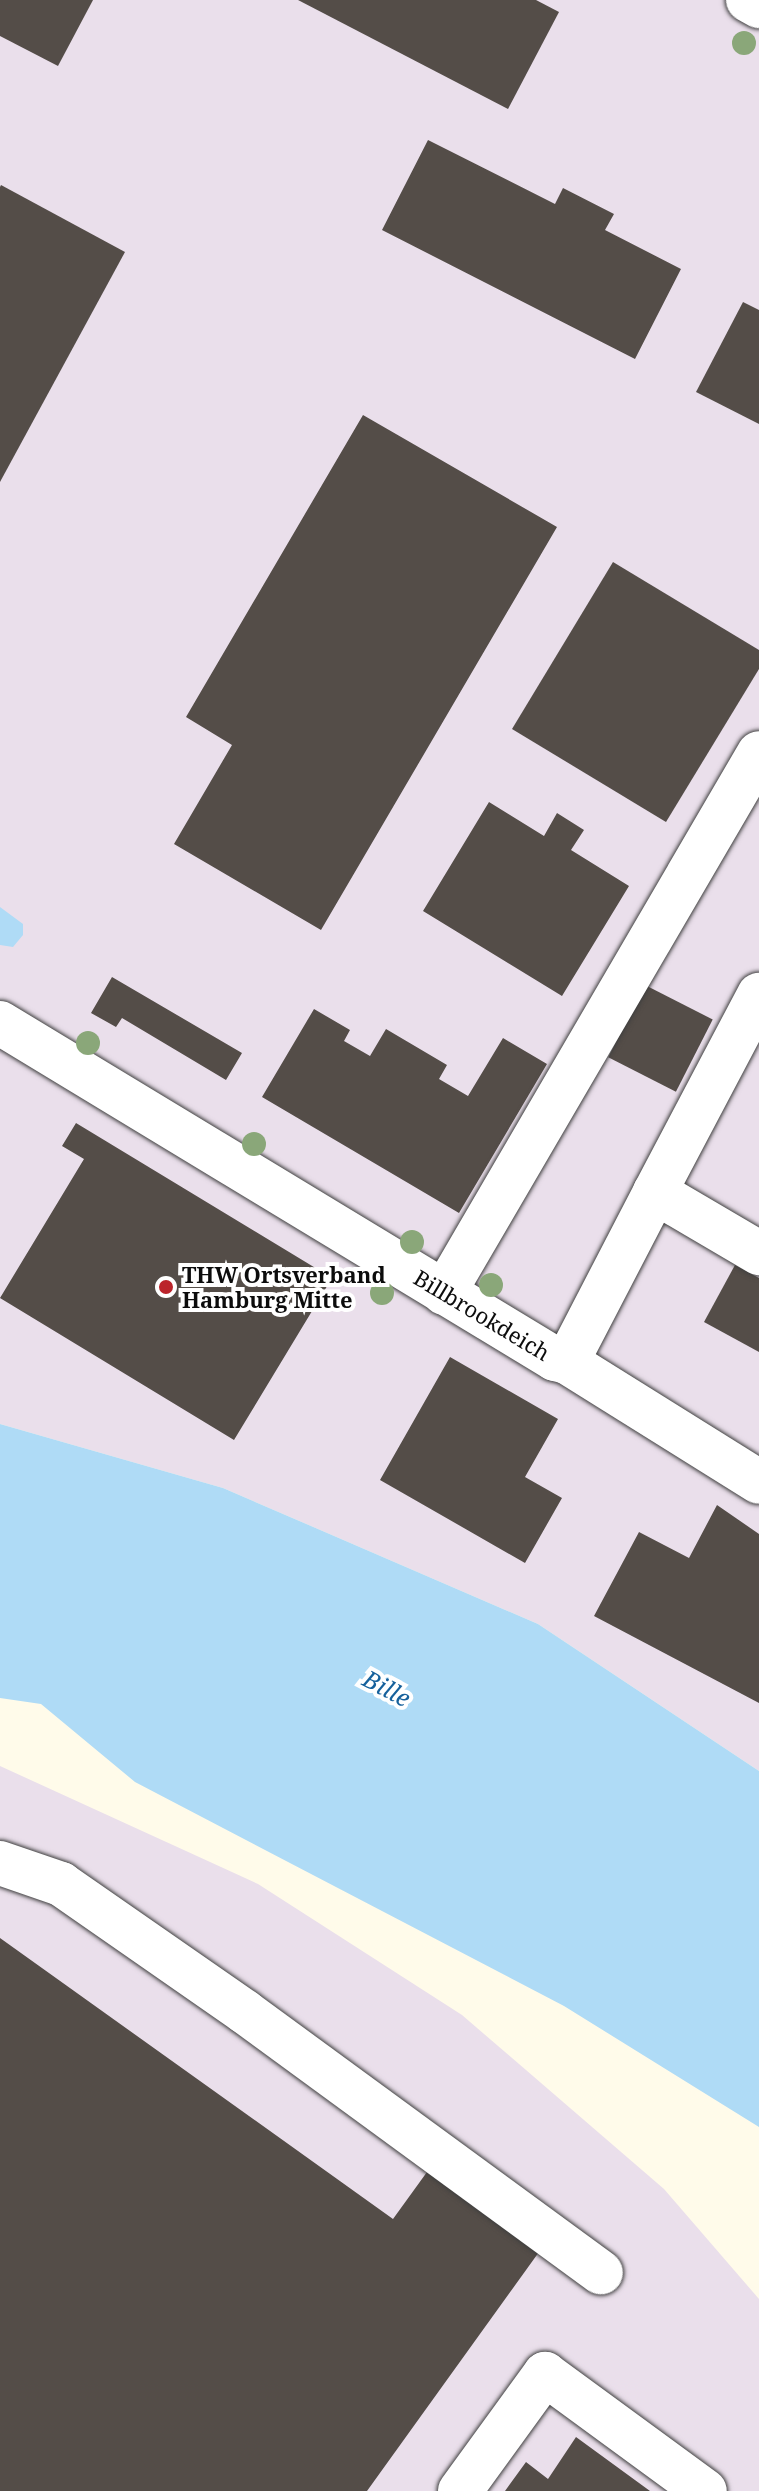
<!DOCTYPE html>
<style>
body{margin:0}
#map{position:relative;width:759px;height:2491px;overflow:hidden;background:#fffbea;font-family:"Noto Serif",serif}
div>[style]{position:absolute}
.industrial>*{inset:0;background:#eadfeb}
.water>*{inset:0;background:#afdbf6}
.building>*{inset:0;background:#544d48;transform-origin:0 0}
.roads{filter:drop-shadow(0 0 2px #3f3f3f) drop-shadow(0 0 2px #3f3f3f)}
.minor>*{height:44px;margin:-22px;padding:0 22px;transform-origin:22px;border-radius:22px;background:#fff}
.trees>*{width:24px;height:24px;margin:-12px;border-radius:50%;background:#8aa779}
.dots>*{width:22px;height:22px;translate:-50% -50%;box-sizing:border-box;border:4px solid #fff;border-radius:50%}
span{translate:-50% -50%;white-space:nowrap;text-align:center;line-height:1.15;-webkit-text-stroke:8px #fff;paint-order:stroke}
.poi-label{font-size:22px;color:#0c0c0c;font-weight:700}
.left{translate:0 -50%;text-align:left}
.street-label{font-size:22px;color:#0c0c0c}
.water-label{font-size:24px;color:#16619c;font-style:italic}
</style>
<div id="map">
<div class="industrial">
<div style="clip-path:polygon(0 0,759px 0,759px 1771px,538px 1624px,223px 1488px,0 1424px)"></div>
<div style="clip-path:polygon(0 1766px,258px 1884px,462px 2015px,664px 2189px,759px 2299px,759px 2491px,0 2491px)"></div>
</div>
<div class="water">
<div style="clip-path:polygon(0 907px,23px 924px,23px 935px,13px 947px,0 945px)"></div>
<div style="clip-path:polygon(0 1424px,223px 1488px,538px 1624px,759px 1771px,759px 2127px,564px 2006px,135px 1782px,41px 1704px,0 1698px)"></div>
</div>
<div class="building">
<div style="clip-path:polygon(0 0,93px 0,58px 66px,0 36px)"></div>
<div style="clip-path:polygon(298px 0,536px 0,559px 12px,508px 109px)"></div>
<div style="clip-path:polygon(428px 140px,555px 204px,563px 188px,614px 214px,605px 230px,681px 269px,635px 359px,382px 230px)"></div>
<div style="clip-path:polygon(1px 185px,125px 252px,0 482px,0 187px)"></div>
<div style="clip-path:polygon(743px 302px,759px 310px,759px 424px,696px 392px)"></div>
<div style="clip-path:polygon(363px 415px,557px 527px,321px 930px,174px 844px,232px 745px,186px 717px)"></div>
<div style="clip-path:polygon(613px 562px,759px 650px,759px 669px,666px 822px,512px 729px)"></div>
<div style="clip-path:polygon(489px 802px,544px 836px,557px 813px,584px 830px,571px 850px,629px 886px,562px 996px,423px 911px)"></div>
<div style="clip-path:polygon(112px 977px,242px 1053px,226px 1080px,122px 1018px,116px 1027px,91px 1013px)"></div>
<div style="left:645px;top:985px;width:76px;height:81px;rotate:27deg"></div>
<div style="clip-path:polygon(314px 1009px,350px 1030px,344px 1041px,370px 1056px,386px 1029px,447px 1065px,439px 1079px,468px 1096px,503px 1038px,547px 1064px,459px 1213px,262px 1097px)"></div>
<div style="clip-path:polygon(76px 1123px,332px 1278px,234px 1440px,0 1298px,84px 1159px,62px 1146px)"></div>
<div style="clip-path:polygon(735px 1265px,759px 1278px,759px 1352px,704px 1322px)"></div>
<div style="clip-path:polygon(450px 1357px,558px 1419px,525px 1477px,562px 1498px,525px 1563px,380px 1480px)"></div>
<div style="clip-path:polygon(717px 1505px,759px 1534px,759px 1703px,594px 1616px,639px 1532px,689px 1558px)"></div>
<div style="clip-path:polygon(0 1938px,393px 2219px,427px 2172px,539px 2252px,367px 2491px,0 2491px)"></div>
<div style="clip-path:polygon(576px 2437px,650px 2491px,505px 2491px,526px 2462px,548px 2479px)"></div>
</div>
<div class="roads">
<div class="minor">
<div style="left:748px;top:0;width:13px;rotate:29deg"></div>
<div style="left:0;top:1023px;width:649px;rotate:31.19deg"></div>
<div style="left:555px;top:1359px;width:12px;rotate:14deg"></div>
<div style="left:567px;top:1362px;width:226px;rotate:32deg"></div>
<div style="left:655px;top:1192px;width:223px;rotate:-62.2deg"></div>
<div style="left:444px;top:1293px;width:625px;rotate:-59.74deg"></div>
<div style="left:567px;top:1362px;width:191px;rotate:-62.6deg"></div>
<div style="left:655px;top:1192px;width:121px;rotate:30.4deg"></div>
<div style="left:0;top:1863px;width:65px;rotate:19deg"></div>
<div style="left:61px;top:1884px;width:224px;rotate:34.8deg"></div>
<div style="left:245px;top:2012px;width:441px;rotate:36.2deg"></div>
<div style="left:460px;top:2491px;width:145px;rotate:-54deg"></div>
<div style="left:545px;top:2374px;width:198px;rotate:36.2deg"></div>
</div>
</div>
<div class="trees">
<div style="left:744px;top:43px"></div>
<div style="left:88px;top:1043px"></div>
<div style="left:254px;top:1144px"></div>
<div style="left:412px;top:1242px"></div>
<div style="left:491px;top:1285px"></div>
<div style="left:382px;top:1293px"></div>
</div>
<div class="dots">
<div style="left:166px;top:1287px;background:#bb242b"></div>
</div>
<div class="poi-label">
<span class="left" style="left:182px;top:1287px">THW Ortsverband<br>Hamburg Mitte</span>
</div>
<div class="street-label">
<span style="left:482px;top:1315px;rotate:31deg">Billbrookdeich</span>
</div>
<div class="water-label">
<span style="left:387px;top:1688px;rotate:28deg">Bille</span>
</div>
</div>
